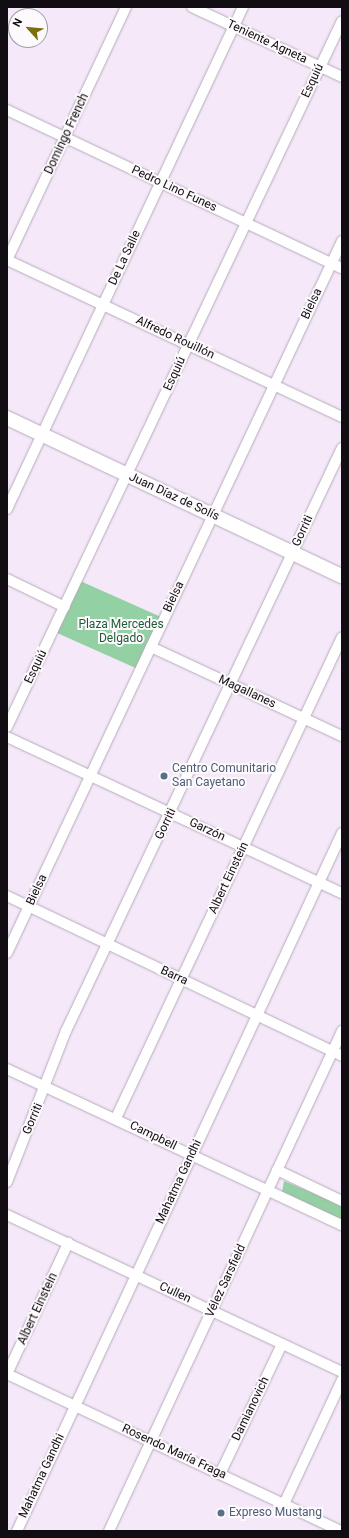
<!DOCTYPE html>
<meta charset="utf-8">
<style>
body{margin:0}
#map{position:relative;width:349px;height:1538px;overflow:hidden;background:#f5e9f9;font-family:Roboto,sans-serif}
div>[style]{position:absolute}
.green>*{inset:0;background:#93d0a3;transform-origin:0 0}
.roads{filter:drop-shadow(0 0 1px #b6abba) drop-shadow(0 0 1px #b6abba)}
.street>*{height:10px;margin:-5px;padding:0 5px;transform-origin:5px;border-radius:5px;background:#fff}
.secondary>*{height:14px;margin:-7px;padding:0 7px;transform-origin:7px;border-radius:7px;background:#fff}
.dots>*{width:11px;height:11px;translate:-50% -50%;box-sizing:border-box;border:2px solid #fdfafd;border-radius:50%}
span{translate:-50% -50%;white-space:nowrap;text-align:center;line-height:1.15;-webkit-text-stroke:4px #fdfafd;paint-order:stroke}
.street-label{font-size:12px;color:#110d12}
.park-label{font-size:12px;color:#205b35}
.service-label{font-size:12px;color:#4e5e75}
.left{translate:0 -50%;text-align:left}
.frame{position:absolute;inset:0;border:8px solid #110d12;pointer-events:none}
.north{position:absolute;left:8px;top:8px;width:40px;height:40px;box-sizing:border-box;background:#fdfafd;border:1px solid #9f9b9f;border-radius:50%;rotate:297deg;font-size:11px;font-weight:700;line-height:16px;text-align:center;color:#110d12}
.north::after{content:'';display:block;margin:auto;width:14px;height:18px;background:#7a6f0d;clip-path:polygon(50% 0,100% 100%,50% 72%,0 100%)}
</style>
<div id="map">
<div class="green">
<div style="left:78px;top:580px;width:94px;height:57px;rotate:24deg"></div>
<div style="clip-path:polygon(284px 1181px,342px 1205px,342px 1221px,282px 1192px)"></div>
</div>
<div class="roads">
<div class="street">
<div style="left:192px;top:7px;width:166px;rotate:25deg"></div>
<div style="left:7px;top:110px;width:370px;rotate:25.3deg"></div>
<div style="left:7px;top:260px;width:370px;rotate:25.1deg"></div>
<div style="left:7px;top:260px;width:280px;rotate:-64.8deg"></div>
<div style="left:7px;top:509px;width:555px;rotate:-64.82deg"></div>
<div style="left:7px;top:579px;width:64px;rotate:25.8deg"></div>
<div style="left:151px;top:647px;width:211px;rotate:25deg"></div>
<div style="left:7px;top:727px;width:781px;rotate:-64.62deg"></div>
<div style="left:7px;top:737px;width:370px;rotate:25deg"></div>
<div style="left:7px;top:896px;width:371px;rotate:25.5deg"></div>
<div style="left:7px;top:953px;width:787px;rotate:-64.8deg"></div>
<div style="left:7px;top:1069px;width:370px;rotate:25deg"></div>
<div style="left:116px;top:1118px;width:531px;rotate:-64.83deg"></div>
<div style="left:277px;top:1170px;width:72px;rotate:25.5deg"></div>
<div style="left:7px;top:1182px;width:162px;rotate:-68.7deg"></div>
<div style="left:66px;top:1031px;width:645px;rotate:-64.67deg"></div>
<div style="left:7px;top:1215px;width:370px;rotate:25.1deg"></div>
<div style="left:7px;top:1374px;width:369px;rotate:25.2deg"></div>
<div style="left:7px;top:1374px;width:145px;rotate:-65deg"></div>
<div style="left:220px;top:1474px;width:144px;rotate:-64.5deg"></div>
<div style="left:284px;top:1504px;width:137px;rotate:-64.9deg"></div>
<div style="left:17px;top:1531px;width:770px;rotate:-65.03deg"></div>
<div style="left:109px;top:1531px;width:552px;rotate:-65.01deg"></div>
</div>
<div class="secondary">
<div style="left:7px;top:418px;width:370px;rotate:25.3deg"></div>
</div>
</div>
<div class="dots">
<div style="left:164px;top:776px;background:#5c6f8a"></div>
<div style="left:221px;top:1513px;background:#5c6f8a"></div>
</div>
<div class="street-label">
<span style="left:267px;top:42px;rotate:25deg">Teniente Agneta</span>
<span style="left:313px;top:81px;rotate:-65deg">Esquiú</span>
<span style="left:67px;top:134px;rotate:-65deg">Domingo French</span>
<span style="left:174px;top:189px;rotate:25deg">Pedro Lino Funes</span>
<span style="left:125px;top:258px;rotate:-65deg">De La Salle</span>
<span style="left:312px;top:304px;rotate:-65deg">Bielsa</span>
<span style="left:175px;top:338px;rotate:25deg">Alfredo Rouillón</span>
<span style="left:175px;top:374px;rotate:-65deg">Esquiú</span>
<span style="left:174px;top:497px;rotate:25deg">Juan Díaz de Solís</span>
<span style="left:303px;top:531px;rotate:-65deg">Gorriti</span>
<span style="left:174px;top:597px;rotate:-65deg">Bielsa</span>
<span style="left:36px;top:667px;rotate:-64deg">Esquiú</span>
<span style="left:247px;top:692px;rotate:25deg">Magallanes</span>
<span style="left:166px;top:824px;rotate:-65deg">Gorriti</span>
<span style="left:207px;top:830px;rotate:25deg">Garzón</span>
<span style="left:229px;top:878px;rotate:-65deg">Albert Einstein</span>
<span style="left:37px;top:890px;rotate:-65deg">Bielsa</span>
<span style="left:174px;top:976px;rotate:25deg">Barra</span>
<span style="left:33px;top:1119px;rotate:-67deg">Gorriti</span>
<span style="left:153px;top:1136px;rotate:26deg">Campbell</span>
<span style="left:179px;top:1182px;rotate:-65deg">Mahatma Gandhi</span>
<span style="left:226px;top:1281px;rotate:-65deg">Vélez Sarsfield</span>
<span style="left:175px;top:1293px;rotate:25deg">Cullen</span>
<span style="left:38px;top:1309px;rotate:-65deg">Albert Einstein</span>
<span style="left:251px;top:1409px;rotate:-64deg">Damianovich</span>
<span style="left:174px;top:1452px;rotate:25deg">Rosendo María Fraga</span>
<span style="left:42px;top:1476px;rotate:-65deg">Mahatma Gandhi</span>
</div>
<div class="park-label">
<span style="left:121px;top:632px">Plaza Mercedes<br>Delgado</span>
</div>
<div class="service-label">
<span class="left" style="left:172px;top:776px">Centro Comunitario<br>San Cayetano</span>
<span class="left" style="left:229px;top:1513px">Expreso Mustang</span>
</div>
<div class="frame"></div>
<div class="north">N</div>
</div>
